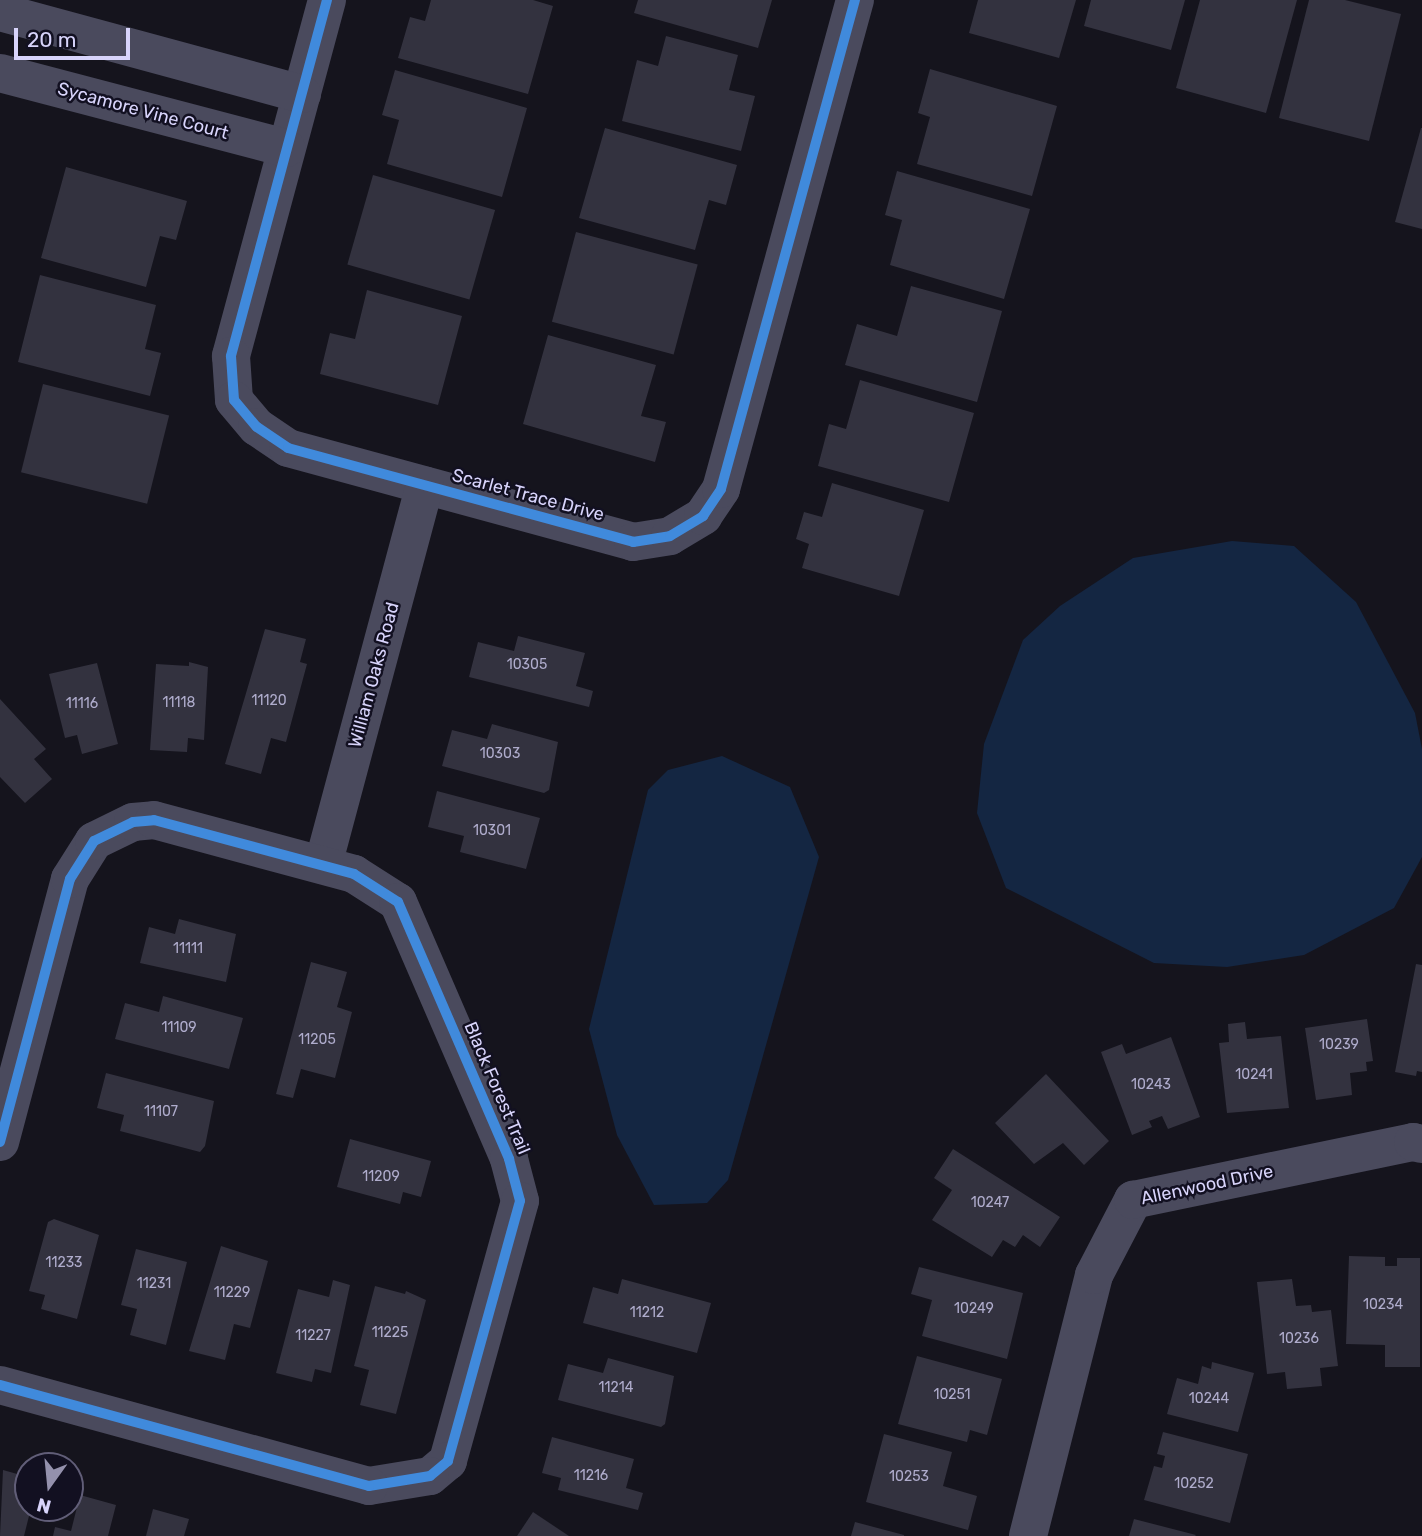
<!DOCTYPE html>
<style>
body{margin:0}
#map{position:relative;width:1422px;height:1536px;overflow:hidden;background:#15141d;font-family:Rubik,sans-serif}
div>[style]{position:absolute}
.water>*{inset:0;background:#142642}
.building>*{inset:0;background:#33323f;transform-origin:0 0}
.minor>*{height:38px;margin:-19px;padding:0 19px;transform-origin:19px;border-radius:19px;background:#4a4a5d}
.cycleway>*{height:10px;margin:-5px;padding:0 5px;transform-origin:5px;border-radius:5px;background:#408adc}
span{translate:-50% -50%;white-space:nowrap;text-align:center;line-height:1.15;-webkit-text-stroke:5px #121021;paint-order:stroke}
.number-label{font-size:14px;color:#afaccc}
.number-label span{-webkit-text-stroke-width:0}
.street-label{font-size:18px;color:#d8d4fb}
.north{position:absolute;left:14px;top:1452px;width:70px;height:70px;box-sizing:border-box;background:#121021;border:2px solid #615e78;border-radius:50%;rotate:195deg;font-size:19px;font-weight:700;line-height:28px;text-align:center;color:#d8d4fb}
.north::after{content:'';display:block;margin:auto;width:24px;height:32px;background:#9491ad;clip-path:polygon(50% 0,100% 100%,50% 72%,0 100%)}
.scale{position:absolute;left:14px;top:28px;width:116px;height:32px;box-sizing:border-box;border:4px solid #d8d4fb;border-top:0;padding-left:9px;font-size:21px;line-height:24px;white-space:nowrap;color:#d8d4fb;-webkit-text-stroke:5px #121021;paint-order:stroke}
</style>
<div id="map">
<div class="water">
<div style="clip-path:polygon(1232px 541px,1294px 546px,1356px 602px,1415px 713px,1422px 749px,1422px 857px,1394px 908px,1304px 955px,1227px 967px,1154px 963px,1006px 888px,977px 813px,984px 744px,1023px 640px,1060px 606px,1133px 558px)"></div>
<div style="clip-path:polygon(722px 756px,790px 787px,819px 857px,728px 1180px,707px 1203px,654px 1205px,617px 1135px,589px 1029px,648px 790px,668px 770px)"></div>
</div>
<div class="building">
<div style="clip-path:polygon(431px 0,533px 0,553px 6px,528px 94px,398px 58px,410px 17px,425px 21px)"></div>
<div style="clip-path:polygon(638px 0,772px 0,758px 48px,634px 13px)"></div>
<div style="clip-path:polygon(978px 0,1076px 0,1059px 58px,969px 33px)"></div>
<div style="clip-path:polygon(1091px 0,1185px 0,1171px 50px,1084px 26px)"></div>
<div style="clip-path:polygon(1200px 0,1297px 0,1266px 113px,1176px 88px)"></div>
<div style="clip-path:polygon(1309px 0,1345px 0,1401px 14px,1369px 141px,1279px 118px)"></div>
<div style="clip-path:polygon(666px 36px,738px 55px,729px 90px,755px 96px,741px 151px,622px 121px,637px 60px,658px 66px)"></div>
<div style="clip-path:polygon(930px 69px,1057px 106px,1032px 196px,917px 164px,930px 117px,918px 113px)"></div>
<div style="clip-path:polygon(395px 70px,527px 108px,502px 197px,387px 164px,399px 120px,382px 115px)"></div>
<div style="clip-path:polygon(605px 128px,737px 165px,726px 205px,709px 200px,695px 250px,579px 218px)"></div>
<div style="clip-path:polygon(1421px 128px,1422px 128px,1422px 229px,1395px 222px)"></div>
<div style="clip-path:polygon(66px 167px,187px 201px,176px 240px,160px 236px,146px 287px,41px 258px)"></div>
<div style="clip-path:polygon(897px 171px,1030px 209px,1004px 299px,890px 265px,902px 220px,885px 215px)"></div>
<div style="left:373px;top:175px;width:127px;height:93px;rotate:16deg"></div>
<div style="left:576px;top:232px;width:126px;height:93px;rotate:15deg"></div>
<div style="clip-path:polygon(40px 275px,156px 305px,145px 349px,161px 353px,150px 396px,18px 362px)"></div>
<div style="clip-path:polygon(911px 286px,1002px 311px,977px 402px,845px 365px,857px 324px,897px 336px)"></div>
<div style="clip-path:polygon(367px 290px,462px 316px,438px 405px,320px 374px,330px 333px,355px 339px)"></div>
<div style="clip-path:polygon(548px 335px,656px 365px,641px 416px,666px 422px,655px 462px,523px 424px)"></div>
<div style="clip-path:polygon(860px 380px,974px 413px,949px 502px,818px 466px,829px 424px,846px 429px)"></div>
<div style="left:43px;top:384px;width:130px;height:91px;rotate:14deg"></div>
<div style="clip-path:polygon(832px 483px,924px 510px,899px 596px,802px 568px,809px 544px,796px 539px,804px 512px,822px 517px)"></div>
<div style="clip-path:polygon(265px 629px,306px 639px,300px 662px,307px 664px,286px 742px,271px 738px,261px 774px,225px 764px)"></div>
<div style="clip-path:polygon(518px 636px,585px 653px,576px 686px,593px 691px,589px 707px,469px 677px,478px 642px,514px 651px)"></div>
<div style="clip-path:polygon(189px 662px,208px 667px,204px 740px,188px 738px,187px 752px,150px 750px,156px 664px,189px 666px)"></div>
<div style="clip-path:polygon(97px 663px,118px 744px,82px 754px,77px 735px,65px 738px,49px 674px)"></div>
<div style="clip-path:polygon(0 699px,46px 749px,34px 759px,52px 779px,25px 803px,0 777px)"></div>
<div style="clip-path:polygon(492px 724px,558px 742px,549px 790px,544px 793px,442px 766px,452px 730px,487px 739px)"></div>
<div style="clip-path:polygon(437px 791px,540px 818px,526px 869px,460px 852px,464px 836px,428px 827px)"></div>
<div style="clip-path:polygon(179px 919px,236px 934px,226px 982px,140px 963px,149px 927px,175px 934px)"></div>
<div style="clip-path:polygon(311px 962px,347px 972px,337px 1007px,352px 1012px,335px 1078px,301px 1069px,293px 1098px,276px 1094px)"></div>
<div style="clip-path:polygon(1416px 964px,1422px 965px,1422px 1072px,1417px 1071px,1416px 1076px,1395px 1072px)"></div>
<div style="clip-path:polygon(163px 996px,243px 1018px,229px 1069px,115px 1039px,125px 1003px,159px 1012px)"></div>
<div style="clip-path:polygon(1367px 1019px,1373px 1061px,1366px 1062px,1367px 1071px,1350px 1073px,1352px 1095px,1316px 1100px,1305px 1028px)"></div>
<div style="clip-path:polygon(1245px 1022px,1247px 1039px,1281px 1036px,1289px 1108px,1227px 1113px,1219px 1043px,1229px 1042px,1228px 1024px)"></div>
<div style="clip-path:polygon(1171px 1037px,1200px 1117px,1168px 1129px,1162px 1116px,1149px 1121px,1152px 1127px,1132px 1135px,1101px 1052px,1122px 1044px,1126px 1054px)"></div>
<div style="clip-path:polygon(106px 1073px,214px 1101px,205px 1146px,200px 1152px,120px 1131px,124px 1115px,97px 1108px)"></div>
<div style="clip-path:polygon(1046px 1074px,1109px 1141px,1084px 1165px,1063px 1143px,1034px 1164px,995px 1123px)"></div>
<div style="clip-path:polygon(350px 1139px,431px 1161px,421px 1197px,403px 1192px,400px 1204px,337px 1187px)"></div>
<div style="clip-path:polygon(953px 1149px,1060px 1217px,1040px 1247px,1023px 1235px,1015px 1247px,1003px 1240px,992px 1257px,932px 1220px,952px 1190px,934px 1178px)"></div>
<div style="clip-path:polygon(54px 1219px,99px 1235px,77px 1319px,41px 1309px,45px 1295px,29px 1291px,48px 1222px)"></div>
<div style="clip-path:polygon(221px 1246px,268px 1261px,250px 1328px,234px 1324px,225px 1360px,189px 1351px)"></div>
<div style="clip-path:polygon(136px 1249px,187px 1262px,166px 1345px,130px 1335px,137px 1309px,121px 1305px)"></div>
<div style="clip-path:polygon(1349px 1256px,1385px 1257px,1385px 1266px,1397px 1266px,1397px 1258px,1420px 1258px,1420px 1367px,1385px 1367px,1385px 1345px,1346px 1344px)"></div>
<div style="clip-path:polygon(919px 1267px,1023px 1293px,1007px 1359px,922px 1336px,932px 1300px,911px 1294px)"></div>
<div style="clip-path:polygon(622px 1279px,711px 1303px,697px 1353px,583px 1323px,593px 1287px,618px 1294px)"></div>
<div style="clip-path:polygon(1292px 1279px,1296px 1306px,1311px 1305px,1312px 1312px,1331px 1310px,1338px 1366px,1320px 1368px,1322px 1386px,1287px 1389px,1285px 1372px,1267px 1374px,1257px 1282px)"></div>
<div style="clip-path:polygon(333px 1280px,350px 1285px,331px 1373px,315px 1369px,312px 1382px,276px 1373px,298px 1289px,329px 1297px)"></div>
<div style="clip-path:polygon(375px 1286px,405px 1294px,406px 1291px,426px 1300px,396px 1414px,360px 1405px,369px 1370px,354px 1366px)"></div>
<div style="clip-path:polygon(917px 1356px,1002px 1379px,987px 1435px,970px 1430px,967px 1442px,898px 1424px)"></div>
<div style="clip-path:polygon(608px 1358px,674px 1376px,665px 1424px,661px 1427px,558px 1400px,568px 1364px,603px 1373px)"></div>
<div style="clip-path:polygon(1212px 1362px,1254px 1373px,1238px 1432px,1167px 1414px,1177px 1378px,1198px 1384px,1202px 1366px,1211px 1369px)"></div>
<div style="clip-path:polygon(1163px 1432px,1248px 1454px,1230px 1523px,1144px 1500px,1154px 1466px,1162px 1468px,1165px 1456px,1157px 1454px)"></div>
<div style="clip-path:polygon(884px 1434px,952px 1452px,943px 1486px,977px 1496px,968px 1530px,866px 1502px)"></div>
<div style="clip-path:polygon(552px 1437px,634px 1459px,626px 1488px,643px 1493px,638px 1510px,558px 1490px,561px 1478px,542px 1473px)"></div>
<div style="clip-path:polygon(3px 1470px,28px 1477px,31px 1508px,24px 1536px,0 1536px)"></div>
<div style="clip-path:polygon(80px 1495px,116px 1505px,108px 1536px,53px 1536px,55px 1527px,71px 1531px)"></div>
<div style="clip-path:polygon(153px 1509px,189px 1519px,184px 1536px,146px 1536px)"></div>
<div style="clip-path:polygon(533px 1512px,569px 1536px,517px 1536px)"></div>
<div style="clip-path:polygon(1134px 1519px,1196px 1535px,1195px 1536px,1129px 1536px)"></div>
<div style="clip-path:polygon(855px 1522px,904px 1535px,904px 1536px,851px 1536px)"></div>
</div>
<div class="minor">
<div style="left:327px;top:0;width:369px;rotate:105.1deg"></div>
<div style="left:231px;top:356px;width:44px;rotate:86.1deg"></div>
<div style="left:234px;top:400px;width:35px;rotate:50deg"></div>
<div style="left:257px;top:427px;width:37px;rotate:34deg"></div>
<div style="left:288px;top:448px;width:358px;rotate:15.2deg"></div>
<div style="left:633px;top:542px;width:37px;rotate:-9deg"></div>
<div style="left:670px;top:536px;width:39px;rotate:-31deg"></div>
<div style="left:703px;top:516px;width:32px;rotate:-56deg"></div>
<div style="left:721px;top:489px;width:507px;rotate:-74.68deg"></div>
<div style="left:0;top:12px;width:313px;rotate:15.2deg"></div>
<div style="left:0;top:73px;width:296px;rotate:14.7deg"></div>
<div style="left:323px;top:865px;width:393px;rotate:-75deg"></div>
<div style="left:0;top:1142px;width:272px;rotate:-75.1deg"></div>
<div style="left:70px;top:879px;width:45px;rotate:-57.7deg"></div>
<div style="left:94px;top:841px;width:43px;rotate:-26deg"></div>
<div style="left:133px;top:822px;width:21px;rotate:-5deg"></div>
<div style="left:154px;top:820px;width:207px;rotate:15.1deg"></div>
<div style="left:354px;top:874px;width:52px;rotate:32.5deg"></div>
<div style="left:398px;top:902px;width:280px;rotate:66.6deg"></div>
<div style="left:509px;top:1159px;width:43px;rotate:75.3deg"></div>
<div style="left:520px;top:1201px;width:270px;rotate:105.5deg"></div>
<div style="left:448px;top:1461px;width:23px;rotate:140deg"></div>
<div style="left:430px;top:1476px;width:62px;rotate:170.7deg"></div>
<div style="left:369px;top:1486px;width:383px;rotate:-164.7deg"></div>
<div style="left:1028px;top:1536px;width:269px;rotate:-75.8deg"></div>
<div style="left:1094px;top:1275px;width:85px;rotate:-62.5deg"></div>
<div style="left:1133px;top:1200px;width:286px;rotate:-11.7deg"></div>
<div style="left:1413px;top:1142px;width:9px;rotate:13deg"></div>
</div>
<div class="cycleway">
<div style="left:327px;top:0;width:369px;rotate:105.1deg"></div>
<div style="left:231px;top:356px;width:44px;rotate:86.1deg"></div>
<div style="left:234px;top:400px;width:35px;rotate:50deg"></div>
<div style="left:257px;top:427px;width:37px;rotate:34deg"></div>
<div style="left:288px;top:448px;width:358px;rotate:15.2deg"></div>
<div style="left:633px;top:542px;width:37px;rotate:-9deg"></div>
<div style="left:670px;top:536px;width:39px;rotate:-31deg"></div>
<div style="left:703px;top:516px;width:32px;rotate:-56deg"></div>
<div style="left:721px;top:489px;width:507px;rotate:-74.68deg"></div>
<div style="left:0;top:1142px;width:272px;rotate:-75.1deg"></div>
<div style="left:70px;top:879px;width:45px;rotate:-57.7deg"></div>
<div style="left:94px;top:841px;width:43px;rotate:-26deg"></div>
<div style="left:133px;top:822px;width:21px;rotate:-5deg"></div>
<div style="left:154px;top:820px;width:207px;rotate:15.1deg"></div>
<div style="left:354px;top:874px;width:52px;rotate:32.5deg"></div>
<div style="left:398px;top:902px;width:280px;rotate:66.6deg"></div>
<div style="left:509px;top:1159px;width:43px;rotate:75.3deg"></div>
<div style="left:520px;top:1201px;width:270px;rotate:105.5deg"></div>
<div style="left:448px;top:1461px;width:23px;rotate:140deg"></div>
<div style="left:430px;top:1476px;width:62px;rotate:170.7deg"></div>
<div style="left:369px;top:1486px;width:383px;rotate:-164.7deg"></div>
</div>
<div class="number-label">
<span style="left:527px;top:665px">10305</span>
<span style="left:269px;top:701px">11120</span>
<span style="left:179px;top:703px">11118</span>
<span style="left:82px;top:704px">11116</span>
<span style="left:500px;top:754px">10303</span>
<span style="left:492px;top:831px">10301</span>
<span style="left:188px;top:949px">11111</span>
<span style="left:179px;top:1028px">11109</span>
<span style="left:317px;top:1040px">11205</span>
<span style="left:1339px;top:1045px">10239</span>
<span style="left:1254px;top:1075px">10241</span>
<span style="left:1151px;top:1085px">10243</span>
<span style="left:161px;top:1112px">11107</span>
<span style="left:381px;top:1177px">11209</span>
<span style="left:990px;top:1203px">10247</span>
<span style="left:64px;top:1263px">11233</span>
<span style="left:154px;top:1284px">11231</span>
<span style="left:232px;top:1293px">11229</span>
<span style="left:1383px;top:1305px">10234</span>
<span style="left:974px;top:1309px">10249</span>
<span style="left:647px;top:1313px">11212</span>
<span style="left:390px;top:1333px">11225</span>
<span style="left:313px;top:1336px">11227</span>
<span style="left:1299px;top:1339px">10236</span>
<span style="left:616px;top:1388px">11214</span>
<span style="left:952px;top:1395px">10251</span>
<span style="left:1209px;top:1399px">10244</span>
<span style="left:591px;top:1476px">11216</span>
<span style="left:909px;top:1477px">10253</span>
<span style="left:1194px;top:1484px">10252</span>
</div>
<div class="street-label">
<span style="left:143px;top:111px;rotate:15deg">Sycamore Vine Court</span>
<span style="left:528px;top:495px;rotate:15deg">Scarlet Trace Drive</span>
<span style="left:374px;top:675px;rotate:-75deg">William Oaks Road</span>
<span style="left:497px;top:1088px;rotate:67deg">Black Forest Trail</span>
<span style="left:1207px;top:1185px;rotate:-12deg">Allenwood Drive</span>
</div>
<div class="north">N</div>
<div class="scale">20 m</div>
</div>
